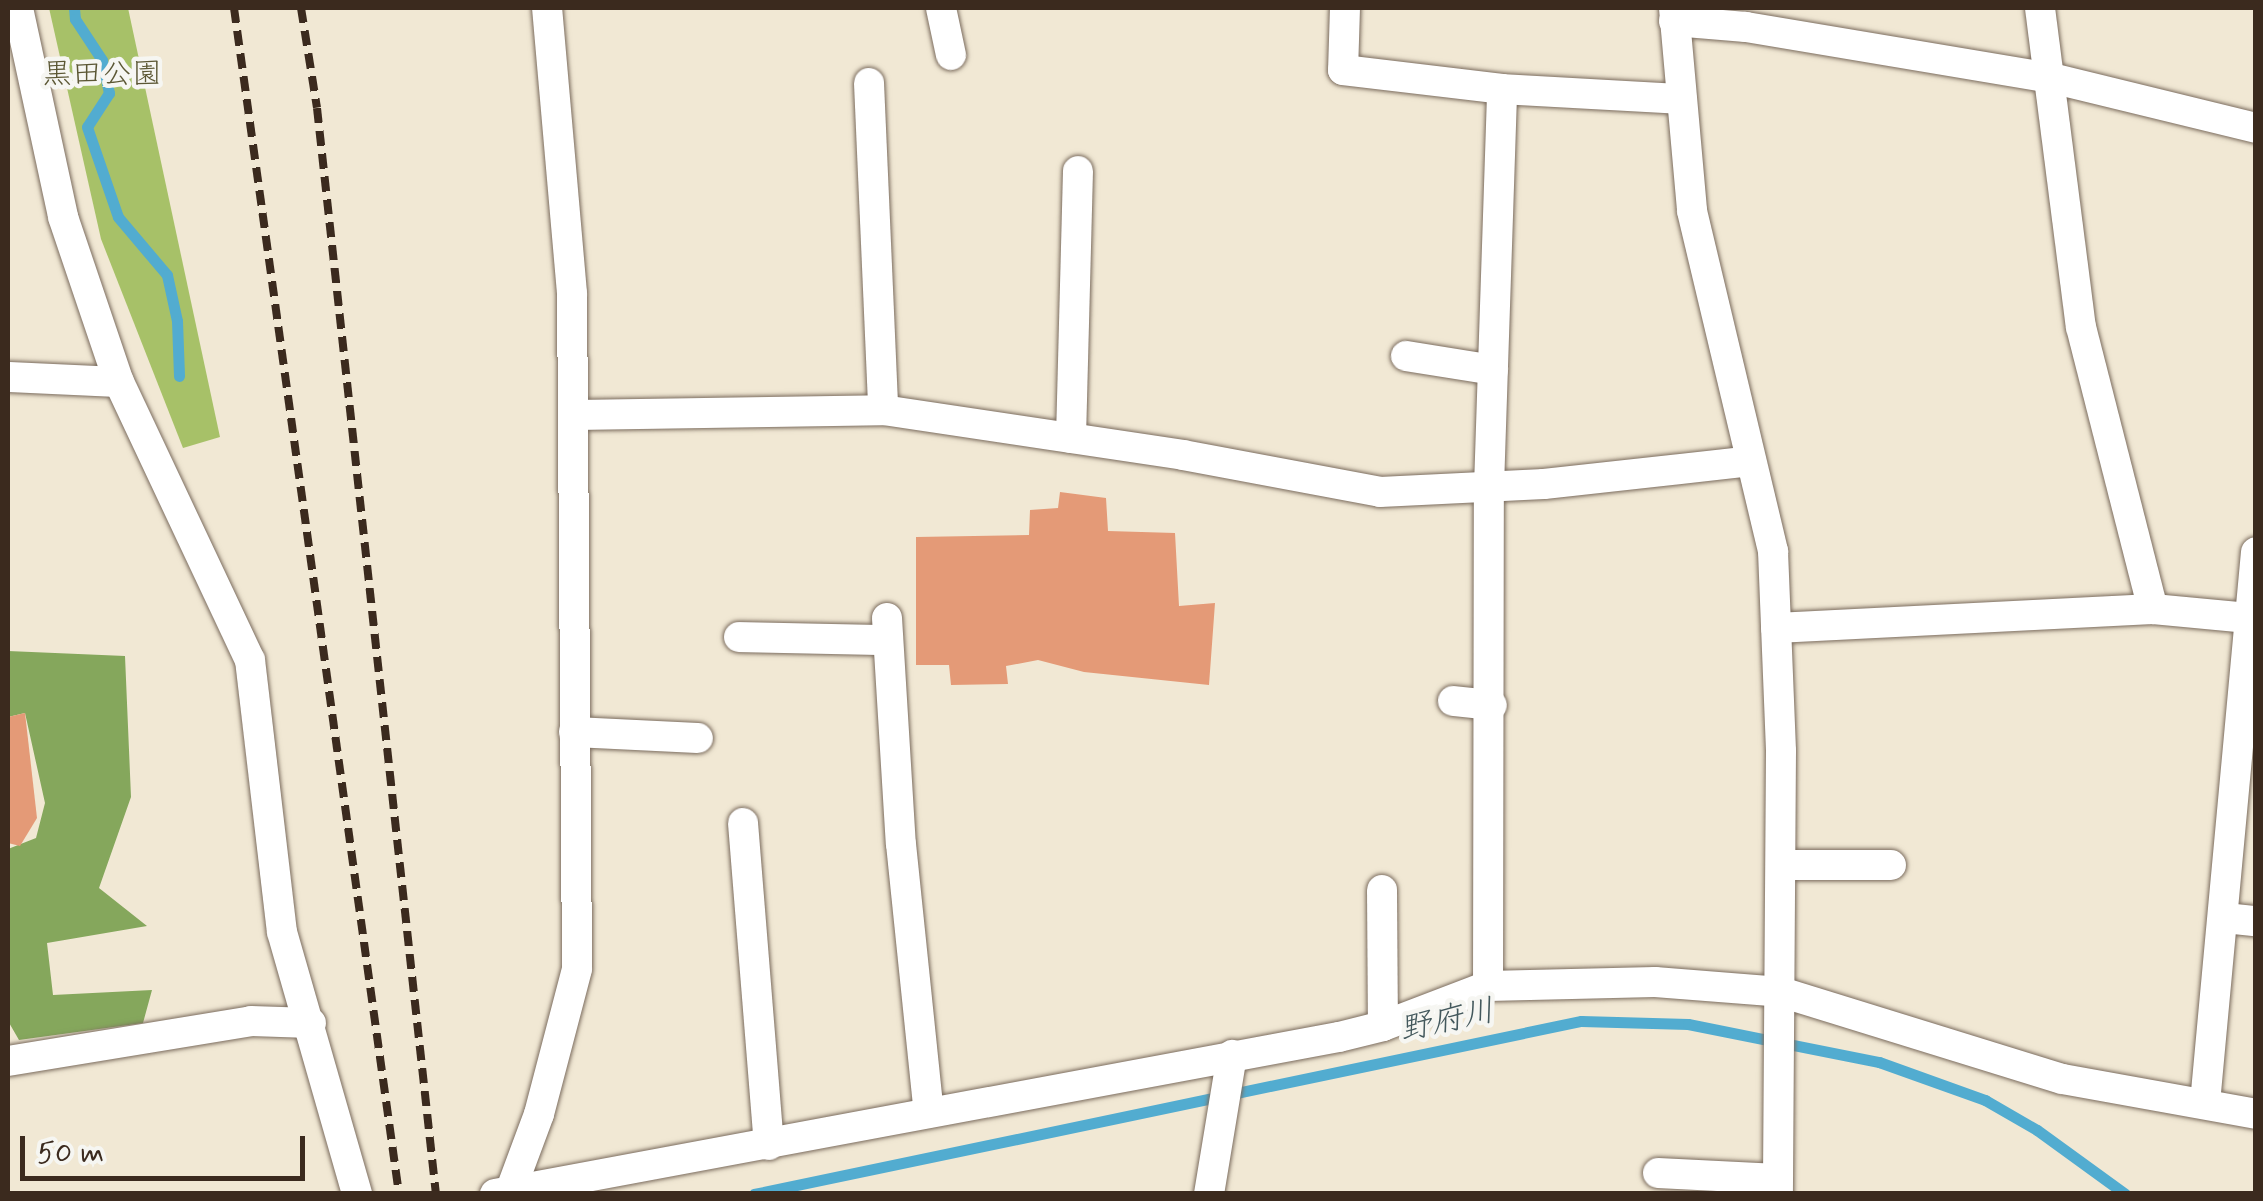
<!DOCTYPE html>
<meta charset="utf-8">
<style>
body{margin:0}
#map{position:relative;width:2263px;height:1201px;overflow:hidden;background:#f1e8d4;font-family:Mynerve,"Klee One",sans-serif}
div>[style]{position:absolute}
.green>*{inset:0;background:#a7c168}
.forest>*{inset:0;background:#85a75c}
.stream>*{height:11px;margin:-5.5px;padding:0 5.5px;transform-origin:5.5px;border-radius:5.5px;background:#52acd0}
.building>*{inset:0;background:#e49a77}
.roads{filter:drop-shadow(0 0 2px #7b6c5e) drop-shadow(0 0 2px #7b6c5e)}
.street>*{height:30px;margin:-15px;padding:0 15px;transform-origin:15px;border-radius:15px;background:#fff}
.rail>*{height:8px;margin-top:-4px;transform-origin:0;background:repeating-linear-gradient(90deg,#3b2a1e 0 15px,transparent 0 23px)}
span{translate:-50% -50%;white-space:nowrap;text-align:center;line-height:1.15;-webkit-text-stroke:9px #f6f6f2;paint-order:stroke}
.park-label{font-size:30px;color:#5b5734}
.water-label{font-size:32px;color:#43585c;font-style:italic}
.frame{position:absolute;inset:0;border:10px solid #3b2a1e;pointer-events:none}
.scale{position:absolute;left:20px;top:1136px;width:285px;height:45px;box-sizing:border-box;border:5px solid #3b2a1e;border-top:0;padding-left:12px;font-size:30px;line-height:35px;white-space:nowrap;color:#3b2a1e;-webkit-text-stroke:8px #f6f6f2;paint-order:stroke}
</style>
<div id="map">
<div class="green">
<div style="clip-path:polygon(49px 8px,128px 8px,220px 437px,183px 448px,101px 239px)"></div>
</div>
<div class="forest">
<div style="clip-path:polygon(8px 651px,125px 656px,131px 797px,99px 888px,147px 926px,47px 943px,53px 995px,152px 990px,143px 1023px,19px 1040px,8px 1021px,8px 849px,36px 838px,45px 803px,25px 713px,8px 717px)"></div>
</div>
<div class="stream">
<div style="left:74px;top:8px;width:11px;rotate:85deg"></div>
<div style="left:75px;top:19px;width:49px;rotate:56.6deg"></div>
<div style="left:102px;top:60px;width:34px;rotate:78deg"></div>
<div style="left:109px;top:93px;width:40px;rotate:122.9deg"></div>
<div style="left:87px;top:127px;width:95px;rotate:71deg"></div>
<div style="left:118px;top:217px;width:76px;rotate:49.8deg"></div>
<div style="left:167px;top:275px;width:47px;rotate:77.7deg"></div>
<div style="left:177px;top:321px;width:55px;rotate:87.9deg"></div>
<div style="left:754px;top:1194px;width:845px;rotate:-11.82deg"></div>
<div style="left:1581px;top:1021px;width:107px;rotate:1.6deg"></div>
<div style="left:1688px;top:1024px;width:195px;rotate:11.3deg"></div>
<div style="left:1879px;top:1062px;width:113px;rotate:19.7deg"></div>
<div style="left:1985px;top:1100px;width:60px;rotate:30deg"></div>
<div style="left:2037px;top:1130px;width:109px;rotate:36deg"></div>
</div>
<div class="building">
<div style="clip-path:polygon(1060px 492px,1106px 498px,1108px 531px,1175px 533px,1179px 606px,1215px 603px,1209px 685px,1084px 672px,1038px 660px,1006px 666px,1008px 684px,951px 685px,949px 665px,916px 665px,916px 537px,1029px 535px,1030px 510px,1058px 508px)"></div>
<div style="clip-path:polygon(25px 713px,37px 818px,20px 846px,8px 843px,8px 717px)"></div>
</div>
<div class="roads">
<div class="street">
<div style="left:18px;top:8px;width:214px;rotate:77.8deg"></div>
<div style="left:63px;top:217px;width:174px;rotate:71.3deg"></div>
<div style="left:119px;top:382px;width:307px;rotate:64.8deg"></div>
<div style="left:250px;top:660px;width:274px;rotate:83.3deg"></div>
<div style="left:282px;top:932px;width:273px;rotate:74deg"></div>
<div style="left:941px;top:8px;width:48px;rotate:78deg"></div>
<div style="left:1345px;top:8px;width:62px;rotate:91.8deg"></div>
<div style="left:1343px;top:70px;width:160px;rotate:6.8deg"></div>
<div style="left:1502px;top:89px;width:180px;rotate:3.2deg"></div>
<div style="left:1674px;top:8px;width:204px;rotate:84.9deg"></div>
<div style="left:1692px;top:211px;width:350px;rotate:76.6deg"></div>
<div style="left:1773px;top:551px;width:200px;rotate:87.7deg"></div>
<div style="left:1781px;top:751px;width:443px;rotate:90.4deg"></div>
<div style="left:2040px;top:8px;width:322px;rotate:82.7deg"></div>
<div style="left:2081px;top:327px;width:291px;rotate:75.7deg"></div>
<div style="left:1674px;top:21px;width:72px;rotate:4.8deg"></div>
<div style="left:1746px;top:27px;width:309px;rotate:9.5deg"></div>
<div style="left:2051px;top:78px;width:211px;rotate:13.7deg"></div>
<div style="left:869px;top:83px;width:327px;rotate:87.5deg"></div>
<div style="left:1406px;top:356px;width:88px;rotate:9.1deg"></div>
<div style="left:8px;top:377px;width:111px;rotate:2.6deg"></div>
<div style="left:574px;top:415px;width:309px;rotate:-0.9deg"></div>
<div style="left:883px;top:410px;width:303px;rotate:8.5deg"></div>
<div style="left:1183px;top:455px;width:200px;rotate:10.6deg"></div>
<div style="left:1380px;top:492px;width:164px;rotate:-2.8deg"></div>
<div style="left:1544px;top:484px;width:208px;rotate:-6.3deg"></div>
<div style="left:1071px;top:438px;width:267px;rotate:-88.5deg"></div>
<div style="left:887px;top:618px;width:226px;rotate:86.5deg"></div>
<div style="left:901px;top:844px;width:270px;rotate:84.1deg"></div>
<div style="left:1776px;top:628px;width:377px;rotate:-2.9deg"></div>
<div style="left:2153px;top:609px;width:96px;rotate:5.4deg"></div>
<div style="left:739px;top:637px;width:149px;rotate:1.2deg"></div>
<div style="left:1453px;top:701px;width:39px;rotate:6deg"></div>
<div style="left:574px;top:732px;width:124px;rotate:2.8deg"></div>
<div style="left:743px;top:823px;width:323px;rotate:85.4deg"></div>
<div style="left:1782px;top:865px;width:109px"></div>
<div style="left:1382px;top:890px;width:136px;rotate:89.6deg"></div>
<div style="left:2225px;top:918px;width:31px;rotate:6deg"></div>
<div style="left:1488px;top:986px;width:499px;rotate:-89.9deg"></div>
<div style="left:1489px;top:487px;width:398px;rotate:-88.1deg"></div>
<div style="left:8px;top:1061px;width:246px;rotate:-9.3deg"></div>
<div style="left:251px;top:1021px;width:60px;rotate:1.9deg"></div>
<div style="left:2205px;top:1103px;width:553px;rotate:-84.71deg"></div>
<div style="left:1658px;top:1173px;width:120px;rotate:2.9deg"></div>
<div style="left:510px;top:1192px;width:83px;rotate:-69.6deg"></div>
<div style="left:539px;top:1114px;width:150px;rotate:-75.3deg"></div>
<div style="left:577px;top:969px;width:676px;rotate:-90.42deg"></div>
<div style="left:572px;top:293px;width:286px;rotate:-95deg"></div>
<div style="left:495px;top:1194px;width:858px;rotate:-10.54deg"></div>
<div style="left:1339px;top:1037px;width:45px;rotate:-14deg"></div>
<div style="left:1383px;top:1026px;width:112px;rotate:-20.9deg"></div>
<div style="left:1488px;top:986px;width:167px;rotate:-1.4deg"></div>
<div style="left:1655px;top:982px;width:126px;rotate:4.5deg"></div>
<div style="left:1781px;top:992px;width:294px;rotate:17.2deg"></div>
<div style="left:2062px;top:1079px;width:197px;rotate:10.2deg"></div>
<div style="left:1209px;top:1194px;width:141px;rotate:-80.6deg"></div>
</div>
</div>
<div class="rail">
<div style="left:234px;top:8px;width:1197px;rotate:82.08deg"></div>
<div style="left:301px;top:8px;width:101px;rotate:80.9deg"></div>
<div style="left:317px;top:108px;width:1093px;rotate:83.75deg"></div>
</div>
<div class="park-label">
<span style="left:102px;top:75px">黒田公園</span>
</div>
<div class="water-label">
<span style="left:1447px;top:1021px;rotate:-12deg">野府川</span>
</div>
<div class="frame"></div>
<div class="scale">50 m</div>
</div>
